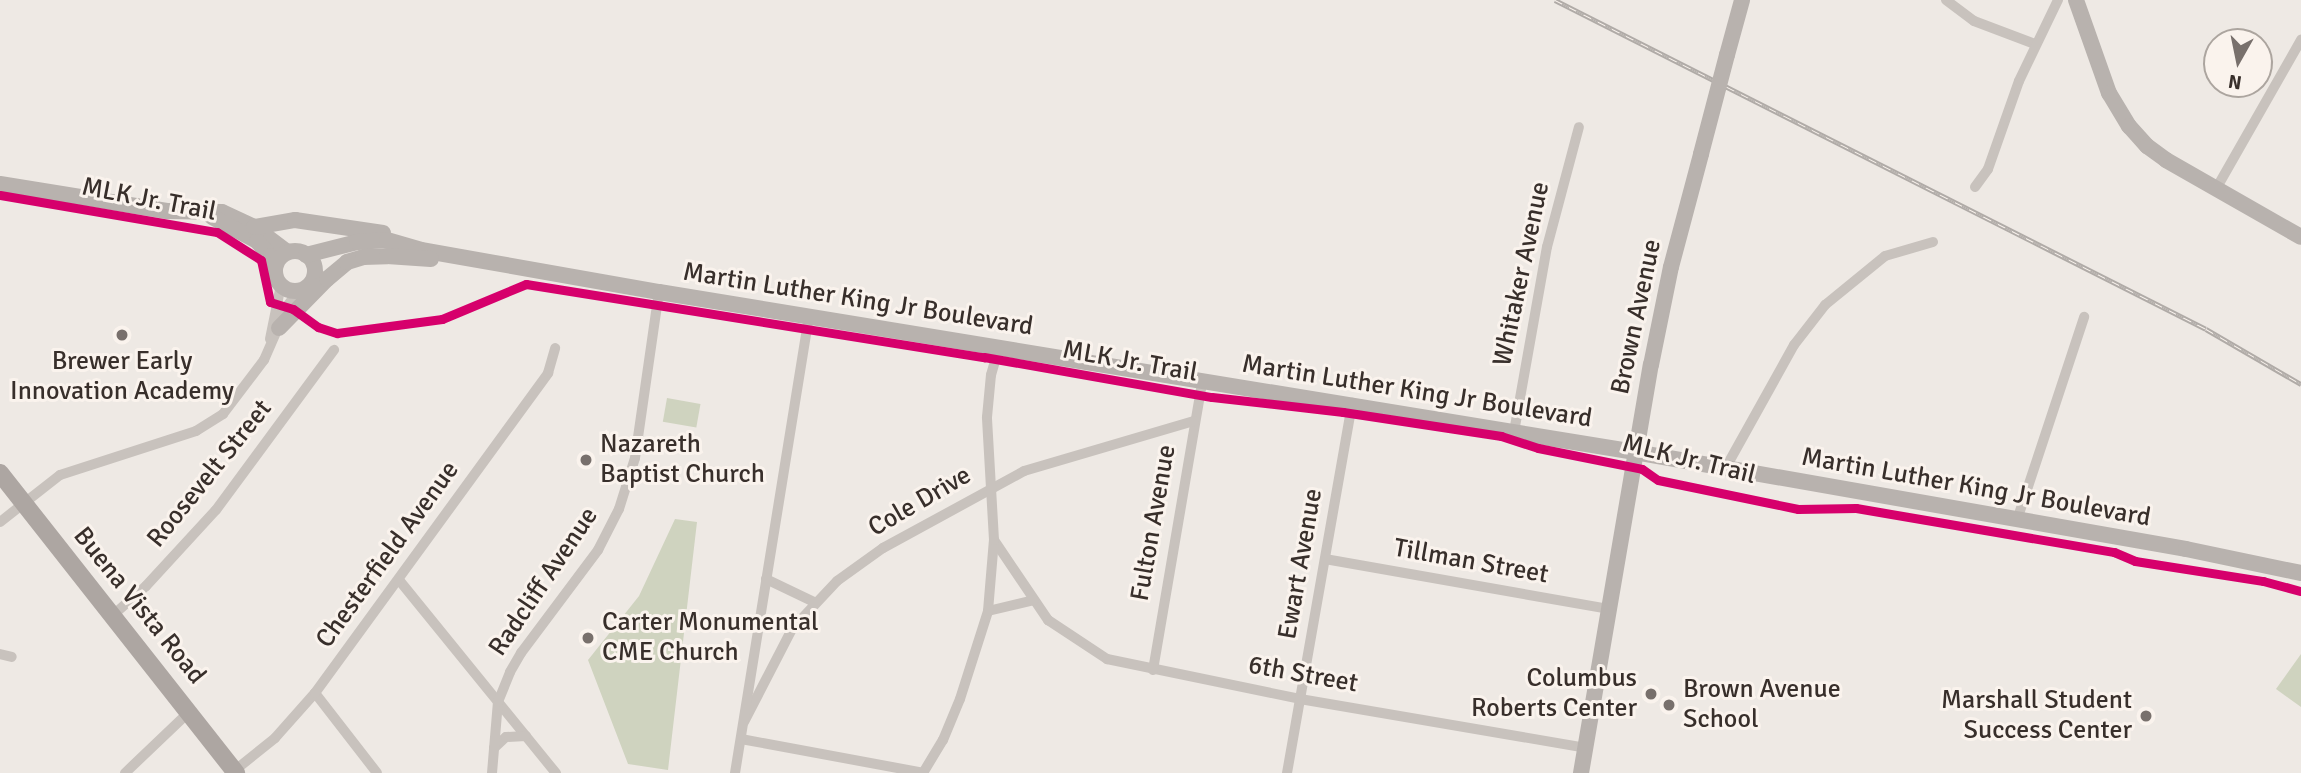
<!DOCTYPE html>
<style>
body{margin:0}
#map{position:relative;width:2301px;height:773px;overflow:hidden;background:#eee9e4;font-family:Signika,sans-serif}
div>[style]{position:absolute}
.green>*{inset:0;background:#cfd3bf;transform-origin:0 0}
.street>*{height:10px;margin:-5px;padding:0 5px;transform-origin:5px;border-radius:5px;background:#c8c2bd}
.secondary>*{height:16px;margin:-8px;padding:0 8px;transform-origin:8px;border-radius:8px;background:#b8b2ae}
.secondary>.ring{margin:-8px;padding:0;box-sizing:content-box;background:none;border:16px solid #b8b2ae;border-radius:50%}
.primary>*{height:18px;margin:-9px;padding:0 9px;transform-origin:9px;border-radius:9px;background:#ada6a2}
.rail>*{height:5px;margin-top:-2.5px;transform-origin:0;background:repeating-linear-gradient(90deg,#faf3ed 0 8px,#b0aba7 0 16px);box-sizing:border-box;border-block:2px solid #b0aba7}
.secondary-bridge>*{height:16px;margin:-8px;padding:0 8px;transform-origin:8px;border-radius:8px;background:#b8b2ae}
.cycleway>*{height:9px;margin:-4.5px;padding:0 4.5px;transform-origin:4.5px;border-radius:4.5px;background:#d6006c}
.dots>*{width:19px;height:19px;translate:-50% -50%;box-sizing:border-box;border:4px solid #faf3ed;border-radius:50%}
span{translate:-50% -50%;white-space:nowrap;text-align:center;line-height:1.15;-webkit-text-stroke:6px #faf3ed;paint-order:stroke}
.street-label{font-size:26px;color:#382f2b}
.poi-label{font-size:26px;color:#382f2b}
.left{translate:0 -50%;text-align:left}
.right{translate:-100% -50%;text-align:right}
.north{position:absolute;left:2203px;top:28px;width:70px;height:70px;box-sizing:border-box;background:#faf3ed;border:2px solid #aca59f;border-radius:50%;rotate:189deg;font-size:19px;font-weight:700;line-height:28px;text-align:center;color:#382f2b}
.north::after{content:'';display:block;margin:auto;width:24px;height:32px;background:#78706c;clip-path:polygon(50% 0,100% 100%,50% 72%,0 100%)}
</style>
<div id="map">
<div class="green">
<div style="left:667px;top:398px;width:34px;height:24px;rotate:10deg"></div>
<div style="clip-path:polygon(675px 519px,697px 522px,668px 770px,628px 764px,588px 660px,639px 596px)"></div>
<div style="clip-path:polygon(2301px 654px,2301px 707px,2276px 689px)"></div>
</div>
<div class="street">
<div style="left:1946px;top:0;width:35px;rotate:37deg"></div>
<div style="left:1974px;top:21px;width:65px;rotate:20.7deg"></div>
<div style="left:1975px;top:187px;width:22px;rotate:-54deg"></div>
<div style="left:1988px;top:169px;width:93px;rotate:-70.6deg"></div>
<div style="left:2019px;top:81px;width:90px;rotate:-64.3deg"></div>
<div style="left:2216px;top:189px;width:172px;rotate:-60.3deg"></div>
<div style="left:270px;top:339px;width:55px;rotate:-78.5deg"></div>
<div style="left:1514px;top:432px;width:188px;rotate:-79.9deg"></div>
<div style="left:1547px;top:247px;width:124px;rotate:-75.1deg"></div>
<div style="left:1725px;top:469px;width:142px;rotate:-60.9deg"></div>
<div style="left:1794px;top:345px;width:51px;rotate:-52.2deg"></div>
<div style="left:1825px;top:305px;width:77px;rotate:-39.2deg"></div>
<div style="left:1885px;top:256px;width:50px;rotate:-16.3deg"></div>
<div style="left:2017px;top:520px;width:214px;rotate:-71.7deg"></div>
<div style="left:0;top:522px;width:76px;rotate:-38.1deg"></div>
<div style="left:60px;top:475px;width:143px;rotate:-17.9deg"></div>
<div style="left:196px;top:431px;width:32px;rotate:-32deg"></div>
<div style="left:223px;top:414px;width:68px;rotate:-52.8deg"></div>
<div style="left:264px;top:360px;width:60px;rotate:-66.4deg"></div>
<div style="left:288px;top:305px;width:19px;rotate:-54deg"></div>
<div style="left:994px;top:540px;width:97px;rotate:56deg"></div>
<div style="left:1048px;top:620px;width:71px;rotate:33.5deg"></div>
<div style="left:1107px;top:659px;width:197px;rotate:11.7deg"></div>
<div style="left:1300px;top:699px;width:290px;rotate:9.7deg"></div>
<div style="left:1325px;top:559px;width:289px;rotate:10deg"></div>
<div style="left:766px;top:579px;width:55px;rotate:25.6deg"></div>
<div style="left:399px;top:580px;width:249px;rotate:50.9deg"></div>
<div style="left:988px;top:611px;width:47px;rotate:-13.4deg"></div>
<div style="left:112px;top:616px;width:45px;rotate:-41.4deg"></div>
<div style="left:146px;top:586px;width:103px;rotate:-47.4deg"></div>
<div style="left:216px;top:510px;width:199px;rotate:-53.6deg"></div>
<div style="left:0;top:654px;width:12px;rotate:14deg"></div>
<div style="left:1153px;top:670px;width:291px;rotate:-80.3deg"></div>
<div style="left:315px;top:693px;width:101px;rotate:52.2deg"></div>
<div style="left:744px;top:722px;width:105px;rotate:-62.7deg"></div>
<div style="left:792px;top:629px;width:66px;rotate:-46.8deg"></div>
<div style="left:837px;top:581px;width:57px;rotate:-35.7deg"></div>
<div style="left:883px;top:548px;width:161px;rotate:-28.6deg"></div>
<div style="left:1024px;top:471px;width:177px;rotate:-16.4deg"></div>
<div style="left:741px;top:739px;width:186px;rotate:10.5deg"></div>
<div style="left:494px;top:748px;width:16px;rotate:-43deg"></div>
<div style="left:506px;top:737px;width:20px;rotate:-3deg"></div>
<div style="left:234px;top:771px;width:53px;rotate:-38.8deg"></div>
<div style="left:275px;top:738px;width:60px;rotate:-48.4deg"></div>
<div style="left:315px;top:693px;width:396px;rotate:-53.9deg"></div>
<div style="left:548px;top:373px;width:26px;rotate:-74deg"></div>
<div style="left:125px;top:773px;width:90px;rotate:-43.6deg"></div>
<div style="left:492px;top:773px;width:71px;rotate:-85.2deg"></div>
<div style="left:498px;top:702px;width:32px;rotate:-68deg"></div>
<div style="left:510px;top:672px;width:22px;rotate:-60deg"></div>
<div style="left:521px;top:653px;width:129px;rotate:-53.2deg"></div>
<div style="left:598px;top:550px;width:46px;rotate:-62.9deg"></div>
<div style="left:619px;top:509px;width:53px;rotate:-72.6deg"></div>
<div style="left:635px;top:458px;width:168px;rotate:-81.8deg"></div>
<div style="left:735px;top:773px;width:463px;rotate:-80.8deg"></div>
<div style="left:923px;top:773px;width:39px;rotate:-59deg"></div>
<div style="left:943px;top:740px;width:44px;rotate:-67.5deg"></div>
<div style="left:960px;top:699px;width:92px;rotate:-72.3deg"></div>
<div style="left:988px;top:611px;width:71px;rotate:-85.2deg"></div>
<div style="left:994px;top:540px;width:123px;rotate:-93.3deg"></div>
<div style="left:987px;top:417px;width:42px;rotate:-84.6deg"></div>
<div style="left:991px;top:375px;width:29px;rotate:-74deg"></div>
<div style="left:1287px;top:773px;width:376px;rotate:-80deg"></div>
</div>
<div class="secondary">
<div style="left:2076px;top:0;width:99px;rotate:70.5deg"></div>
<div style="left:2109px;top:93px;width:39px;rotate:59deg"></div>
<div style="left:2129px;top:126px;width:27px;rotate:48deg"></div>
<div style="left:2147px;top:146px;width:24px;rotate:36deg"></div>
<div style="left:2166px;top:160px;width:155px;rotate:29.7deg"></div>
<div style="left:1727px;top:55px;width:57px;rotate:-74.7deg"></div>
<div style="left:0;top:184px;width:169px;rotate:9.2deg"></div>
<div style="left:167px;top:211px;width:55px;rotate:1deg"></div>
<div style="left:222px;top:212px;width:35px;rotate:25deg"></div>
<div style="left:254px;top:227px;width:41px;rotate:37.1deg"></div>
<div style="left:212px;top:217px;width:51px;rotate:28.1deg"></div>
<div style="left:257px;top:241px;width:20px;rotate:49deg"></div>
<div style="left:270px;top:256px;width:12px;rotate:66deg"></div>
<div style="left:254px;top:227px;width:42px;rotate:-9.7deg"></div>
<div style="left:295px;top:220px;width:89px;rotate:8.4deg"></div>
<div class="ring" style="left:275px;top:251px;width:24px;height:24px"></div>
<div style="left:306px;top:255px;width:53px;rotate:-14.3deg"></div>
<div style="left:357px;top:242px;width:30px;rotate:-4deg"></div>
<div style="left:387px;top:240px;width:35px;rotate:16deg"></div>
<div style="left:421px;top:250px;width:242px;rotate:10deg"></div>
<div style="left:659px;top:292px;width:989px;rotate:9.31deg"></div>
<div style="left:1635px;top:452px;width:559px;rotate:9.98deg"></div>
<div style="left:2186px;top:549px;width:117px;rotate:11.8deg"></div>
<div style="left:279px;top:328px;width:69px;rotate:-45.6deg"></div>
<div style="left:327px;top:279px;width:26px;rotate:-40deg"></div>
<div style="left:347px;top:262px;width:17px;rotate:-17deg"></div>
<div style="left:363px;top:257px;width:24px;rotate:-2deg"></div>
<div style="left:387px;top:256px;width:44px;rotate:3.9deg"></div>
<div style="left:1581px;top:773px;width:414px;rotate:-80.3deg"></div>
<div style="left:1651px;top:365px;width:100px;rotate:-78.5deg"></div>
<div style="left:1671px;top:267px;width:117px;rotate:-75.1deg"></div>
</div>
<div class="primary">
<div style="left:0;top:473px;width:382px;rotate:51.8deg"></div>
</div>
<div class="rail">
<div style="left:1555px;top:0;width:729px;rotate:26.81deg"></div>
<div style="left:2206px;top:329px;width:110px;rotate:30.1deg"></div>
</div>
<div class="secondary-bridge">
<div style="left:1701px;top:154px;width:102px;rotate:-75.3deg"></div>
</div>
<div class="cycleway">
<div style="left:0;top:195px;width:220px;rotate:9.7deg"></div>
<div style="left:217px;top:232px;width:52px;rotate:32.5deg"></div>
<div style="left:261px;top:260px;width:43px;rotate:77.9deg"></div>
<div style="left:270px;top:302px;width:24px;rotate:17deg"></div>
<div style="left:293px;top:309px;width:31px;rotate:36deg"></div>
<div style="left:318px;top:327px;width:20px;rotate:18deg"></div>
<div style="left:337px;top:333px;width:106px;rotate:-7.6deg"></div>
<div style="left:442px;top:319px;width:91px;rotate:-22.6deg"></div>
<div style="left:526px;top:284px;width:464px;rotate:9.1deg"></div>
<div style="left:984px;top:357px;width:231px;rotate:10deg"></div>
<div style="left:1212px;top:397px;width:132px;rotate:6.5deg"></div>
<div style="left:1343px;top:412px;width:160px;rotate:8.6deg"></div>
<div style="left:1501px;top:436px;width:39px;rotate:18deg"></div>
<div style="left:1538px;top:448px;width:106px;rotate:11.4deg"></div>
<div style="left:1642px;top:469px;width:19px;rotate:35deg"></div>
<div style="left:1658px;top:480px;width:143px;rotate:11.7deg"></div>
<div style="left:1798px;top:509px;width:58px;rotate:-1deg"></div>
<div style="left:1856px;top:508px;width:262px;rotate:9.7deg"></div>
<div style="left:2114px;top:552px;width:23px;rotate:23deg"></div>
<div style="left:2135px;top:561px;width:130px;rotate:8.9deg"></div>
<div style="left:2263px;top:581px;width:39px;rotate:15deg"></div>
</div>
<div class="dots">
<div style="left:122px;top:335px;background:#78706c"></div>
<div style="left:586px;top:460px;background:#78706c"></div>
<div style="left:588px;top:638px;background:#78706c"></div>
<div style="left:1651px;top:694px;background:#78706c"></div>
<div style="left:1669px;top:705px;background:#78706c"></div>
<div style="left:2146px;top:716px;background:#78706c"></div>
</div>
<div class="street-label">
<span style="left:149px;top:200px;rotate:11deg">MLK Jr. Trail</span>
<span style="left:1522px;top:274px;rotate:-78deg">Whitaker Avenue</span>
<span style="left:858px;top:300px;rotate:9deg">Martin Luther King Jr Boulevard</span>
<span style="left:1637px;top:317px;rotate:-78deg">Brown Avenue</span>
<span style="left:1130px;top:362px;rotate:10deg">MLK Jr. Trail</span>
<span style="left:1417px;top:392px;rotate:9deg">Martin Luther King Jr Boulevard</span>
<span style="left:1689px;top:460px;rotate:14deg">MLK Jr. Trail</span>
<span style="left:210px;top:474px;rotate:-51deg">Roosevelt Street</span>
<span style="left:1976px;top:488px;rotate:10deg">Martin Luther King Jr Boulevard</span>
<span style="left:920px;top:502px;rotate:-30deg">Cole Drive</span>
<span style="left:1154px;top:523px;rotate:-80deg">Fulton Avenue</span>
<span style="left:388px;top:555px;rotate:-54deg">Chesterfield Avenue</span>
<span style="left:1471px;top:562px;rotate:10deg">Tillman Street</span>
<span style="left:1301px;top:564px;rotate:-80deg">Ewart Avenue</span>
<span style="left:544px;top:582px;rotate:-56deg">Radcliff Avenue</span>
<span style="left:139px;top:606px;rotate:51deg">Buena Vista Road</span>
<span style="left:1303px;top:675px;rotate:10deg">6th Street</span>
</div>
<div class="poi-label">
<span style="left:122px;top:377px">Brewer Early<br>Innovation Academy</span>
<span class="left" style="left:600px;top:460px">Nazareth<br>Baptist Church</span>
<span class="left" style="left:602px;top:638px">Carter Monumental<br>CME Church</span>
<span class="right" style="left:1637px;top:694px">Columbus<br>Roberts Center</span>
<span class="left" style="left:1683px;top:705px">Brown Avenue<br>School</span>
<span class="right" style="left:2132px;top:716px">Marshall Student<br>Success Center</span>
</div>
<div class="north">N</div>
</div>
